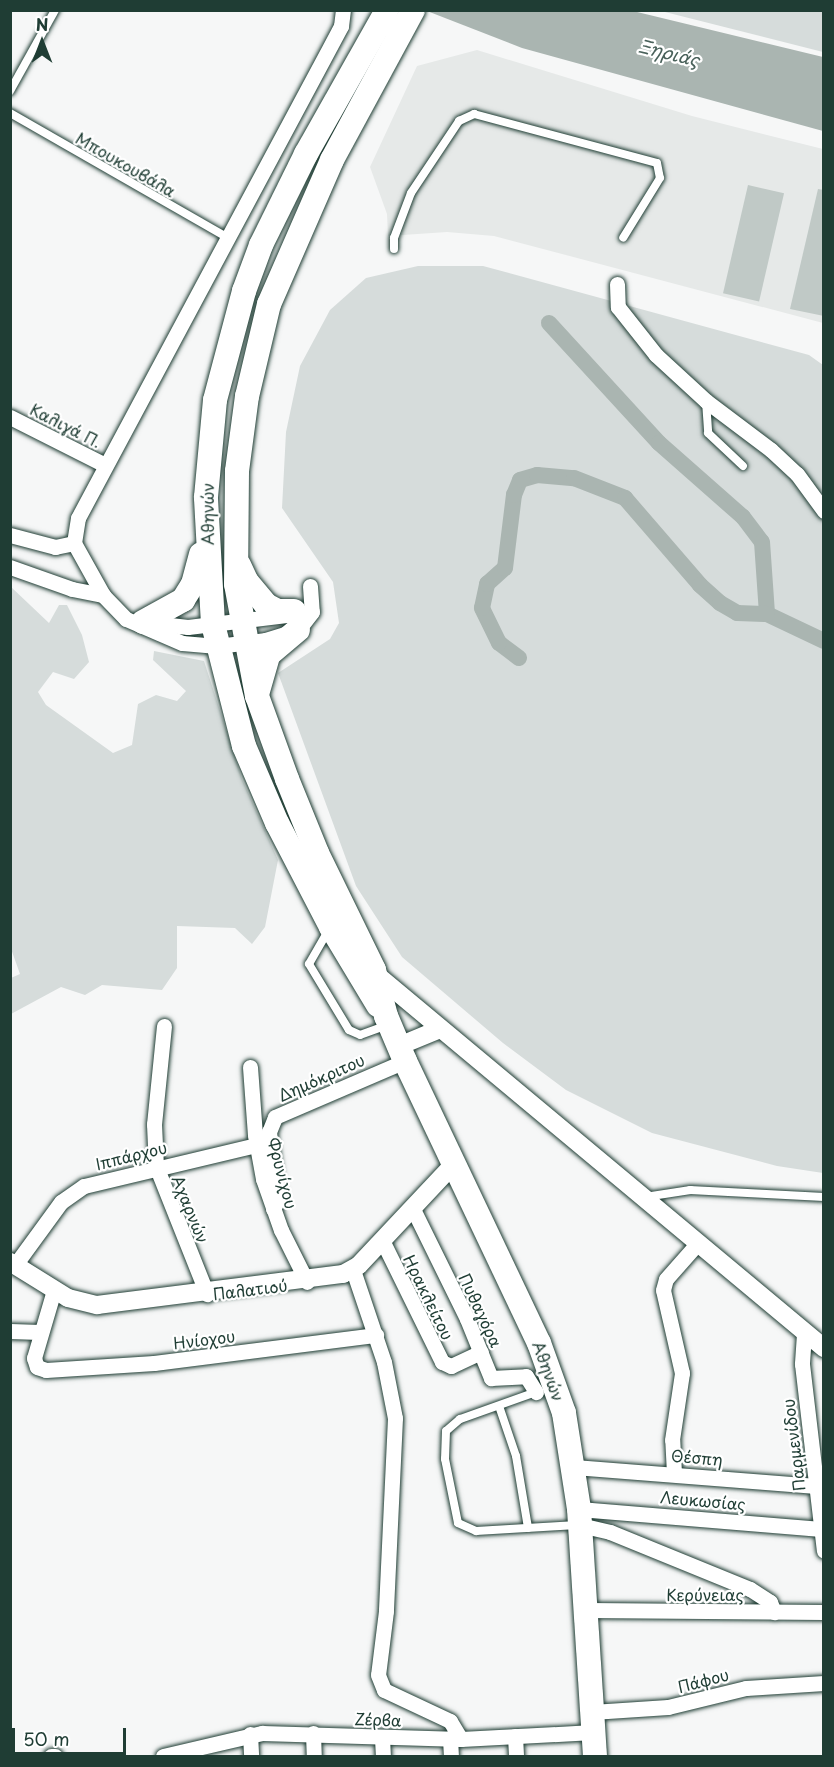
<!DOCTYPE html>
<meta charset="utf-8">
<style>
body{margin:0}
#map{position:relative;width:834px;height:1767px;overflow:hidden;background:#f6f7f7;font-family:"Playpen Sans",sans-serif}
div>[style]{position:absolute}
.built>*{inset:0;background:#e6e9e8}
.green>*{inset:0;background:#d6dcdb}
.water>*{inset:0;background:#aab5b1}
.canal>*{height:16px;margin:-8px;padding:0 8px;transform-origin:8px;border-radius:8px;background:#aab5b1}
.building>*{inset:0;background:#c0c9c6;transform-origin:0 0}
.roads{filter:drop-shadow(0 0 2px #1f3d34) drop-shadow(0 0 2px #1f3d34)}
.service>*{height:8px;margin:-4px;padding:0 4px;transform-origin:4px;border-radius:4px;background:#fff}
.minor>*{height:15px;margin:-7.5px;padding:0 7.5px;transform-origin:7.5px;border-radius:7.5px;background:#fff}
.tertiary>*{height:18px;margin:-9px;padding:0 9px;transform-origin:9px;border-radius:9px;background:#fff}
.primary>*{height:24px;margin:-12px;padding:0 12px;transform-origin:12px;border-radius:12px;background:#fff}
span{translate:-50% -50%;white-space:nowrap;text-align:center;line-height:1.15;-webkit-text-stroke:4.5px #fff;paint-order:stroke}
.street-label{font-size:16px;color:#1f3d34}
.water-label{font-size:18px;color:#49615a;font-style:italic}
.frame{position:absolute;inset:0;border:12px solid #1f3d34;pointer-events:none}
.north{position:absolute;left:12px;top:12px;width:60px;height:60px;-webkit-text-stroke:4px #fff;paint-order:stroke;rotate:0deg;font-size:16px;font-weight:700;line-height:24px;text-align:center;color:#1f3d34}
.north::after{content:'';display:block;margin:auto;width:21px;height:27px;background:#1f3d34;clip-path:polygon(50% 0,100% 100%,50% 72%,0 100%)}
.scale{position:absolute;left:12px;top:1728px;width:114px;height:27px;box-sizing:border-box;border:3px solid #1f3d34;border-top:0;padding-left:8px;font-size:18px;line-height:21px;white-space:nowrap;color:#1f3d34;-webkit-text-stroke:4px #fff;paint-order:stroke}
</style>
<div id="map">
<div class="built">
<div style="clip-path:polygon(477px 50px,692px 116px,823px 149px,823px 323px,494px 236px,447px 232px,388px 236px,387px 214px,370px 167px,417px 66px)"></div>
</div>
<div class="green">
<div style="clip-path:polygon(661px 11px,823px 11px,823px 52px)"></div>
<div style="clip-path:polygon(418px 266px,483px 266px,809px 355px,823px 365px,823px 1173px,777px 1166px,652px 1133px,566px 1090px,503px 1043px,402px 957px,356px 886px,278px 673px,330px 639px,339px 623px,333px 582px,282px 508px,286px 432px,300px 366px,330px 310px,366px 278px)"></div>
<div style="clip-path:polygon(10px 586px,49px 623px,59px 605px,67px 605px,82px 635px,89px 662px,74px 679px,53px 672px,38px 692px,46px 705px,113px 753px,132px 745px,138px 704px,156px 695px,177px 701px,186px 691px,153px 660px,154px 651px,204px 661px,242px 779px,278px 860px,265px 927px,252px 944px,235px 928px,177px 926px,177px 968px,162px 990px,102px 985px,85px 995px,61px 987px,11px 1014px,11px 978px,20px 974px,10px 946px)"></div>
</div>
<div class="water">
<div style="clip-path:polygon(427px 11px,633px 11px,823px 57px,823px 131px,522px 48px)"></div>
</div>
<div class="canal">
<div style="left:549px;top:323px;width:163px;rotate:47.5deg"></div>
<div style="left:659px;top:443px;width:112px;rotate:41.4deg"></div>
<div style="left:743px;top:517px;width:31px;rotate:53deg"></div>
<div style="left:762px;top:542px;width:72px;rotate:86deg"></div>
<div style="left:767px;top:614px;width:63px;rotate:25.3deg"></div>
<div style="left:519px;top:658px;width:25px;rotate:-143deg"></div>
<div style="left:499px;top:643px;width:39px;rotate:-116deg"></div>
<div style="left:482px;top:608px;width:25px;rotate:-78deg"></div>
<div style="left:487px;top:584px;width:24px;rotate:-42deg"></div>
<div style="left:505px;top:568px;width:74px;rotate:-83deg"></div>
<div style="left:514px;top:495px;width:16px;rotate:-68deg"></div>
<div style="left:520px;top:480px;width:18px;rotate:-16deg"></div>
<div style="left:537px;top:475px;width:37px;rotate:5deg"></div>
<div style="left:574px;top:478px;width:55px;rotate:21.4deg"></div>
<div style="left:625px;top:498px;width:115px;rotate:49.2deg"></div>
<div style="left:700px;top:585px;width:27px;rotate:42deg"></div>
<div style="left:720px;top:603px;width:20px;rotate:30deg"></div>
<div style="left:737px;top:613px;width:30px;rotate:2deg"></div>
</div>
<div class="building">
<div style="left:748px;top:185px;width:37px;height:111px;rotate:13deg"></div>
<div style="clip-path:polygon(818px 189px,824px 190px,824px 316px,790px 309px)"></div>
</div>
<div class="roads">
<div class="service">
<div style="left:10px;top:91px;width:93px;rotate:-60.9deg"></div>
<div style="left:10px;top:113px;width:251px;rotate:29.8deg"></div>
<div style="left:394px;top:249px;width:11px;rotate:-90deg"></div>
<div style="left:394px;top:238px;width:48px;rotate:-69.3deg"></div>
<div style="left:411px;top:193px;width:87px;rotate:-56.3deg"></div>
<div style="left:459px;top:121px;width:17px;rotate:-25deg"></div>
<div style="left:474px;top:114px;width:189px;rotate:15deg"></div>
<div style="left:657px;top:163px;width:15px;rotate:79deg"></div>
<div style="left:660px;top:178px;width:70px;rotate:121.7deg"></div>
<div style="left:706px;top:401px;width:32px;rotate:86deg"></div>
<div style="left:708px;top:433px;width:48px;rotate:43.3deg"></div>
<div style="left:328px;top:931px;width:38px;rotate:120deg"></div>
<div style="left:309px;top:964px;width:77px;rotate:58.8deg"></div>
<div style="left:349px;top:1030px;width:12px;rotate:24deg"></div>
<div style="left:360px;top:1035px;width:30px;rotate:-20deg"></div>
<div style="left:645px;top:1197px;width:46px;rotate:-8.8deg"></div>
<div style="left:690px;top:1190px;width:134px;rotate:3deg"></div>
<div style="left:536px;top:1392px;width:81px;rotate:160.4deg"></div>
<div style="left:460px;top:1419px;width:18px;rotate:139deg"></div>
<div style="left:446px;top:1431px;width:28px;rotate:92deg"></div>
<div style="left:445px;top:1459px;width:65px;rotate:78.5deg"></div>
<div style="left:458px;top:1523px;width:20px;rotate:24deg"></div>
<div style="left:476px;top:1531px;width:101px;rotate:-3.4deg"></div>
<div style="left:499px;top:1406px;width:53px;rotate:71.2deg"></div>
<div style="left:516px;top:1456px;width:73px;rotate:80.5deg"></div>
</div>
<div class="minor">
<div style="left:617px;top:284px;width:23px;rotate:88deg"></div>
<div style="left:618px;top:307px;width:61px;rotate:51.6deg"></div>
<div style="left:656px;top:355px;width:68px;rotate:42.6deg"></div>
<div style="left:706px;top:401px;width:81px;rotate:37deg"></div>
<div style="left:771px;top:450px;width:35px;rotate:43deg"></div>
<div style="left:797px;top:474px;width:46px;rotate:53.9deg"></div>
<div style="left:10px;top:417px;width:106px;rotate:26.8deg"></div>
<div style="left:10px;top:535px;width:47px;rotate:14.9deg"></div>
<div style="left:55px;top:547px;width:19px;rotate:-12deg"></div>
<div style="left:10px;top:567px;width:66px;rotate:19.5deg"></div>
<div style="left:72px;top:589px;width:32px;rotate:11deg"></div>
<div style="left:310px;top:586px;width:26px;rotate:86deg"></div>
<div style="left:312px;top:612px;width:23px;rotate:128deg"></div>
<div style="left:298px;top:630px;width:34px;rotate:163deg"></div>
<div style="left:266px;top:640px;width:49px;rotate:173deg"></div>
<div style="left:217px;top:646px;width:35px;rotate:-175deg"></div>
<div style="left:182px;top:643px;width:61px;rotate:-156.8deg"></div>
<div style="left:126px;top:619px;width:33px;rotate:-134deg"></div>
<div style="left:103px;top:595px;width:60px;rotate:-119.1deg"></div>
<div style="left:74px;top:543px;width:25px;rotate:-81deg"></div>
<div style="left:78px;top:518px;width:558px;rotate:-61.87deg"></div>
<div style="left:341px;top:26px;width:16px;rotate:-83deg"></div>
<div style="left:143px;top:622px;width:45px;rotate:6.3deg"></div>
<div style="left:188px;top:627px;width:99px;rotate:-7deg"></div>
<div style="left:164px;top:1026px;width:99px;rotate:95.8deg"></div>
<div style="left:154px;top:1124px;width:42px;rotate:87.3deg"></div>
<div style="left:156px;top:1166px;width:138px;rotate:68.3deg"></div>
<div style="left:250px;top:1067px;width:68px;rotate:85.8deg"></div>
<div style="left:255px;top:1135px;width:45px;rotate:79.7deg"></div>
<div style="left:263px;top:1179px;width:54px;rotate:70.6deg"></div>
<div style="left:281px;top:1230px;width:58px;rotate:63.4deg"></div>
<div style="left:412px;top:1207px;width:125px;rotate:63.8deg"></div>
<div style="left:467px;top:1319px;width:64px;rotate:67.9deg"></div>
<div style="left:491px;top:1378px;width:35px;rotate:-3deg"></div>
<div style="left:526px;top:1376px;width:19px;rotate:58deg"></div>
<div style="left:273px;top:1209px;width:11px;rotate:-63deg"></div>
<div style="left:278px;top:1199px;width:68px;rotate:-97.7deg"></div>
<div style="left:269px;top:1132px;width:16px;rotate:-68deg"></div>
<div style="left:275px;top:1117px;width:142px;rotate:-23.3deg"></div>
<div style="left:382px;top:1240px;width:136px;rotate:63.8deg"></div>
<div style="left:442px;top:1362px;width:10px;rotate:24deg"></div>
<div style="left:451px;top:1366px;width:33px;rotate:-25deg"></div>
<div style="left:15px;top:1265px;width:78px;rotate:-53.9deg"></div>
<div style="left:61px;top:1202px;width:28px;rotate:-35deg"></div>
<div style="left:84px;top:1186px;width:177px;rotate:-13.4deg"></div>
<div style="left:353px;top:1270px;width:97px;rotate:71.4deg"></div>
<div style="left:384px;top:1362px;width:57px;rotate:78.9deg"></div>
<div style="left:395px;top:1418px;width:193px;rotate:92.7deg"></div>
<div style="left:386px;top:1611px;width:64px;rotate:97.1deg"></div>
<div style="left:378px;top:1675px;width:16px;rotate:68deg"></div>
<div style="left:384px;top:1690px;width:73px;rotate:25.2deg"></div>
<div style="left:450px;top:1721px;width:21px;rotate:59deg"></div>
<div style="left:54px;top:1290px;width:71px;rotate:106.4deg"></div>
<div style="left:34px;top:1358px;width:9px;rotate:72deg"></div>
<div style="left:37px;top:1367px;width:9px;rotate:18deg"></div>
<div style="left:46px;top:1370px;width:108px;rotate:-3.7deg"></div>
<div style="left:154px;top:1363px;width:224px;rotate:-7.2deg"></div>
<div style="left:10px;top:1331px;width:30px;rotate:2deg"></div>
<div style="left:804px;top:1334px;width:30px;rotate:94deg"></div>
<div style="left:802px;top:1364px;width:188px;rotate:83.3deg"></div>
<div style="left:574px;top:1467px;width:243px;rotate:4.5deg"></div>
<div style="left:674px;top:1473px;width:33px;rotate:-93deg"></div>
<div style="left:672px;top:1440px;width:68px;rotate:-81.5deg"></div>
<div style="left:682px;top:1373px;width:85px;rotate:-102.9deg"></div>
<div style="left:663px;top:1290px;width:11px;rotate:-75deg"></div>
<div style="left:666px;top:1279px;width:47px;rotate:-48.5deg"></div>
<div style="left:579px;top:1509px;width:246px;rotate:4.7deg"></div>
<div style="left:580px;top:1525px;width:31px;rotate:13deg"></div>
<div style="left:610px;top:1532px;width:151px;rotate:22.2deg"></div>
<div style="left:750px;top:1589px;width:24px;rotate:33deg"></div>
<div style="left:770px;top:1602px;width:11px;rotate:68deg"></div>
<div style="left:587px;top:1610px;width:237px;rotate:0.5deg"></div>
<div style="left:592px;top:1712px;width:76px;rotate:-3.8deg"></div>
<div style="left:668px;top:1707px;width:80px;rotate:-13.7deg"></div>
<div style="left:746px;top:1688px;width:78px;rotate:-3.7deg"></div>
<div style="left:313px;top:1733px;width:23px;rotate:88deg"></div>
<div style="left:250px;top:1734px;width:22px;rotate:87deg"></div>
<div style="left:515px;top:1736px;width:20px;rotate:87deg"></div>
<div style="left:382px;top:1738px;width:18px;rotate:87deg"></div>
<div style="left:450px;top:1738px;width:18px;rotate:87deg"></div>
<div style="left:51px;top:1756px;width:4px"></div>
<div style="left:163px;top:1756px;width:102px;rotate:-13.1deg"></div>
<div style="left:262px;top:1733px;width:199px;rotate:1.7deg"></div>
<div style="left:461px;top:1739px;width:132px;rotate:-3deg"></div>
</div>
<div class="tertiary">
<div style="left:372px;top:971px;width:589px;rotate:39.83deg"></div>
<div style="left:399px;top:1046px;width:44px;rotate:-22.5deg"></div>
<div style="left:10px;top:1262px;width:68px;rotate:31.8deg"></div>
<div style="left:68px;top:1298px;width:30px;rotate:14deg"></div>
<div style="left:97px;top:1305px;width:248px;rotate:-7.2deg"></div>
<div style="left:343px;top:1274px;width:18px;rotate:-29deg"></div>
<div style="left:359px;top:1265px;width:139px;rotate:-46.8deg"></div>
</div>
<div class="primary">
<div style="left:413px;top:10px;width:170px;rotate:118.4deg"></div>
<div style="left:332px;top:160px;width:157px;rotate:113.6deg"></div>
<div style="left:269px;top:304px;width:95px;rotate:103.4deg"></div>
<div style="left:247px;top:396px;width:76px;rotate:97.6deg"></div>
<div style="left:237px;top:471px;width:113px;rotate:90.5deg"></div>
<div style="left:236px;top:584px;width:114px;rotate:79.4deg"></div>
<div style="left:257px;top:696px;width:88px;rotate:70.1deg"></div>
<div style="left:287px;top:779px;width:80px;rotate:67.9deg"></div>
<div style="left:317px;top:853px;width:130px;rotate:64deg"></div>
<div style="left:374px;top:970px;width:48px;rotate:75.4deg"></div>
<div style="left:386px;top:1016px;width:49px;rotate:67.1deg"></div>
<div style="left:405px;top:1061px;width:312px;rotate:64.6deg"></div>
<div style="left:539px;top:1343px;width:74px;rotate:70.3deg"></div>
<div style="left:564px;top:1413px;width:97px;rotate:81.1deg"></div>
<div style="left:579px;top:1509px;width:248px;rotate:86.3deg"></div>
<div style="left:239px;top:565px;width:19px;rotate:65deg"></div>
<div style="left:247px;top:582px;width:30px;rotate:50deg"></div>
<div style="left:266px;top:605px;width:13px;rotate:27deg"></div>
<div style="left:278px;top:611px;width:16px"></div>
<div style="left:143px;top:622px;width:46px;rotate:-28.8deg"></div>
<div style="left:183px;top:600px;width:19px;rotate:-58deg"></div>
<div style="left:193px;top:584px;width:31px;rotate:-75deg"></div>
<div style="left:258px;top:691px;width:37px;rotate:-74deg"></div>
<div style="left:268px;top:655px;width:39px;rotate:-40deg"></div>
<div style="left:378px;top:1005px;width:91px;rotate:-121.1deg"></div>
<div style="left:331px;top:927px;width:117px;rotate:-117.4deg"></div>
<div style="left:277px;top:823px;width:84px;rotate:-113.2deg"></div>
<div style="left:244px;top:746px;width:126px;rotate:-104.3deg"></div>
<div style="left:213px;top:624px;width:127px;rotate:-93.2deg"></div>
<div style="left:206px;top:497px;width:97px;rotate:-84.7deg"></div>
<div style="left:215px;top:400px;width:113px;rotate:-75.1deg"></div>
<div style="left:244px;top:291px;width:49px;rotate:-69.7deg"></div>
<div style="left:261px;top:245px;width:102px;rotate:-63.7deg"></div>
<div style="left:306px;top:154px;width:165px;rotate:-60.6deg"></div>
</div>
</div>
<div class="street-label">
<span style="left:126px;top:164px;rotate:30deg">Μπουκουβάλα</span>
<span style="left:66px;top:425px;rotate:27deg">Καλιγά Π.</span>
<span style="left:207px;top:514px;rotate:-90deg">Αθηνών</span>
<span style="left:321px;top:1077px;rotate:-24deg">Δημόκριτου</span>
<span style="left:131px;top:1155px;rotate:-14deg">Ιππάρχου</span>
<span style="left:283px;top:1173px;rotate:75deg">Φρυνίχου</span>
<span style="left:191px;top:1209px;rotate:68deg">Αχαρνών</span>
<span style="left:250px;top:1289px;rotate:-7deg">Παλατιού</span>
<span style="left:429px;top:1297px;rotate:64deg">Ηρακλείτου</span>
<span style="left:481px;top:1310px;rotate:65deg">Πυθαγόρα</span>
<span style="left:204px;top:1339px;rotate:-7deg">Ηνίοχου</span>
<span style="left:549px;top:1371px;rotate:70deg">Αθηνών</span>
<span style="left:793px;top:1445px;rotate:-97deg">Παρμενίδου</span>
<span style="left:697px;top:1457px;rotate:5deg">Θέσπη</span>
<span style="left:703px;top:1500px;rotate:5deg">Λευκωσίας</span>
<span style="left:705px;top:1594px">Κερύνειας</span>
<span style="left:703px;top:1680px;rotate:-15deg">Πάφου</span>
<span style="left:378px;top:1719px;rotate:2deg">Ζέρβα</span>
</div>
<div class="water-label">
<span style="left:669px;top:53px;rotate:14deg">Ξηριάς</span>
</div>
<div class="frame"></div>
<div class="north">N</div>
<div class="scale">50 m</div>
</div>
